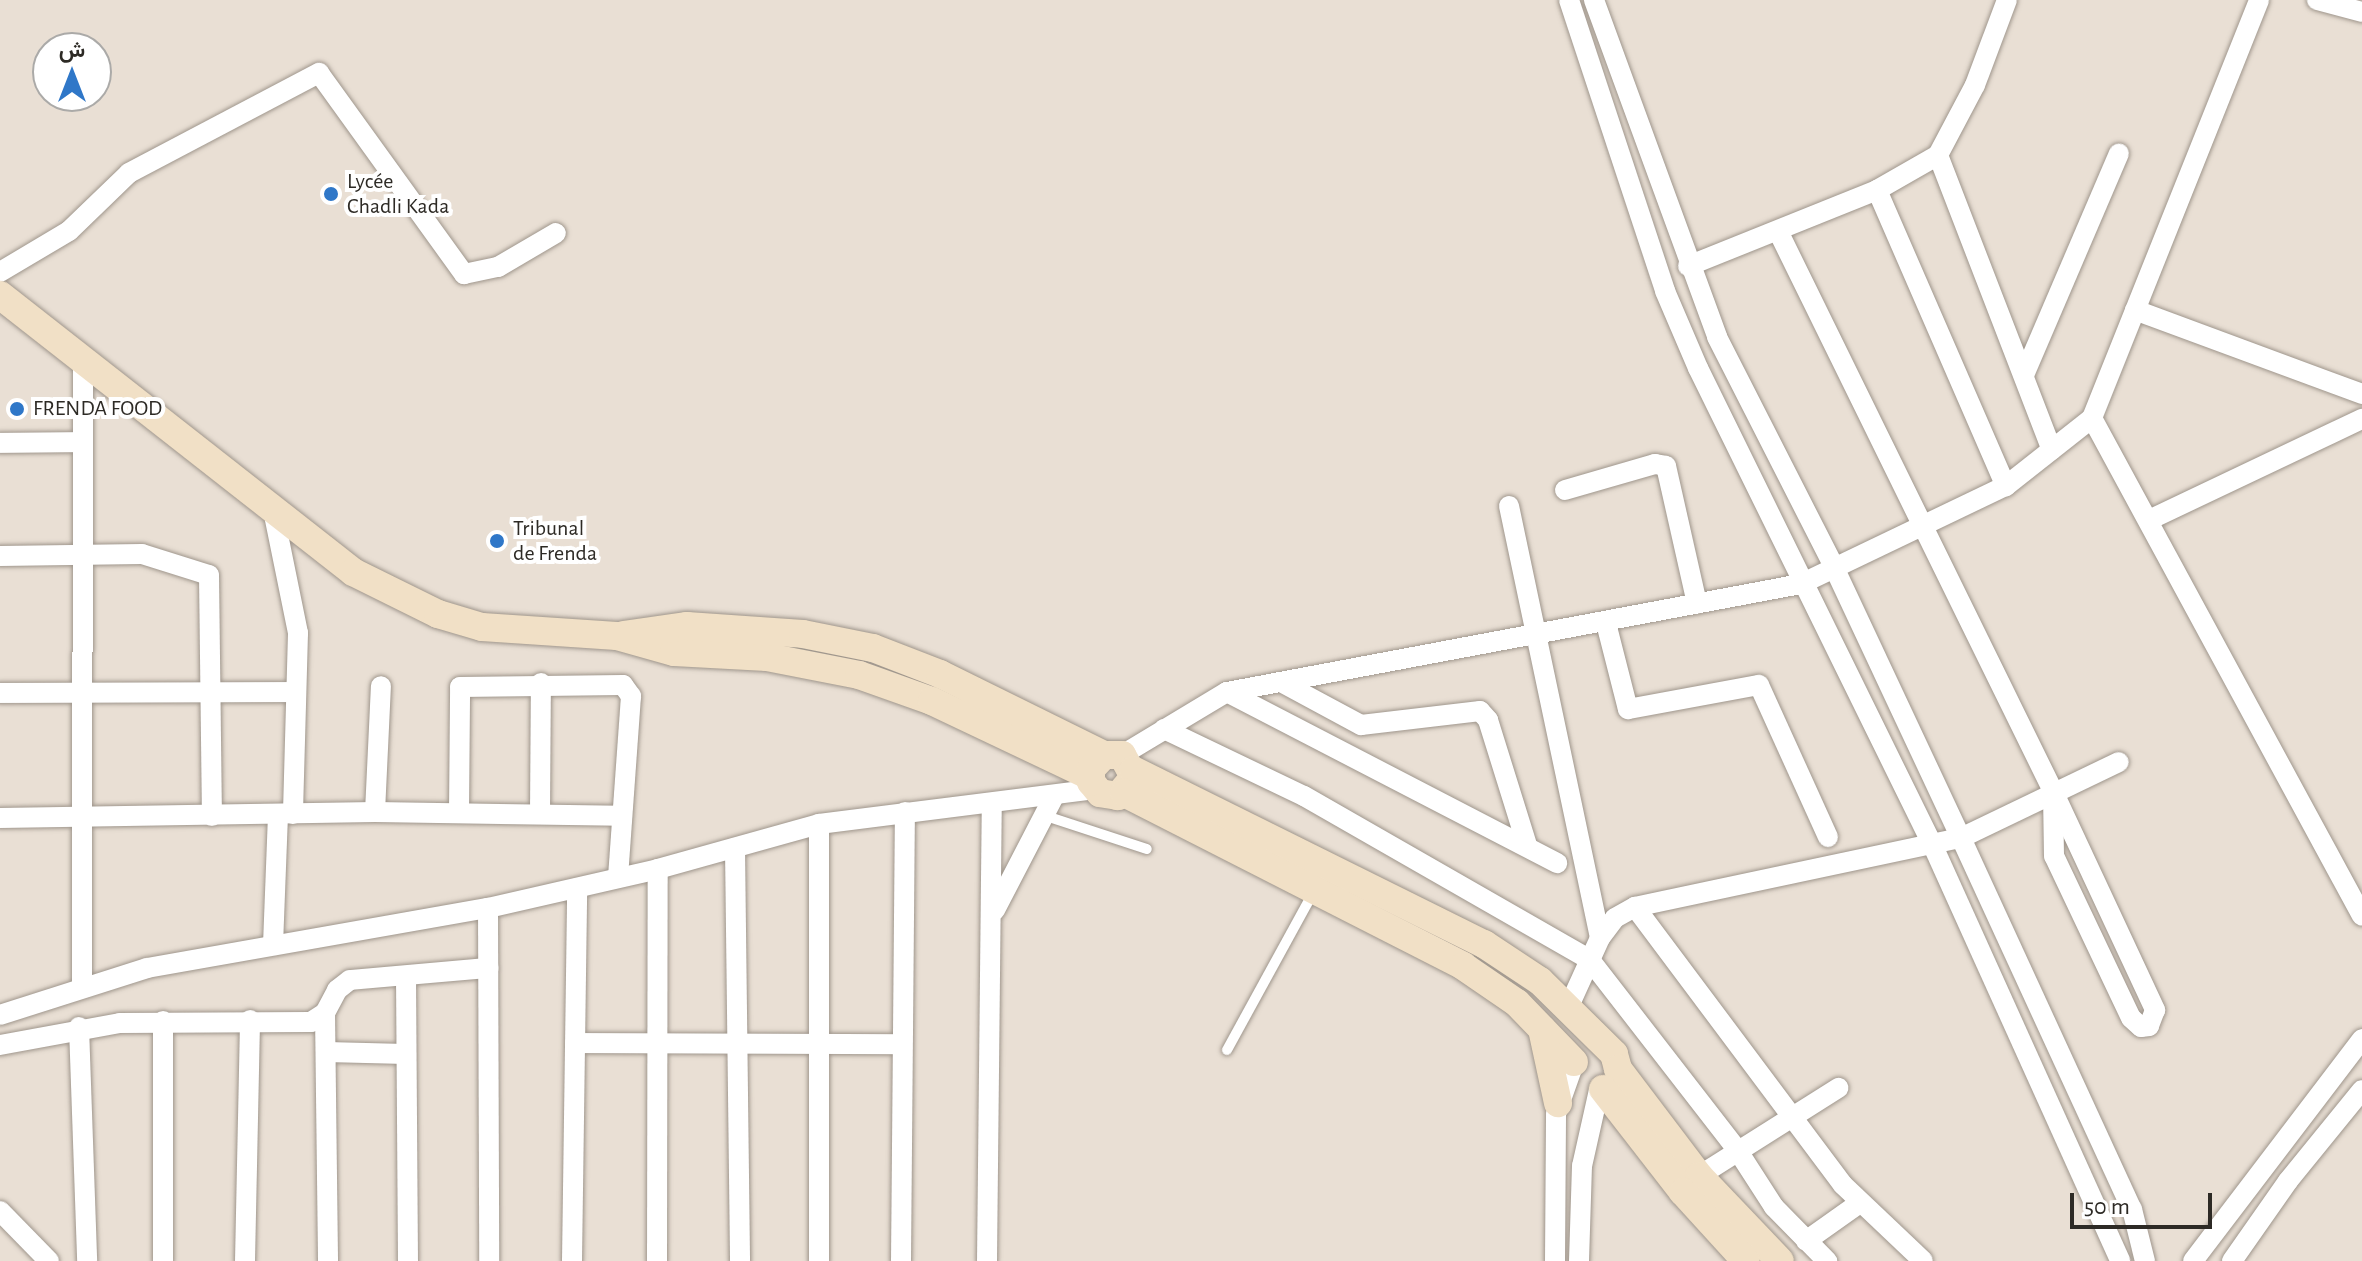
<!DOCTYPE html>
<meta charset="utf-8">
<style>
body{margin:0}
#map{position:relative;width:2362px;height:1261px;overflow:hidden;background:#e9dfd4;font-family:"Alegreya Sans",Vazirmatn,sans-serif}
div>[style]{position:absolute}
.roads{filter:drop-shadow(0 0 2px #9f968c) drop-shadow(0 0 2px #9f968c)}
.lane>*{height:10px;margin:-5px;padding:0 5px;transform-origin:5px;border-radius:5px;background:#fff}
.street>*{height:20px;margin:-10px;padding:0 10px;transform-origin:10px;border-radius:10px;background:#fff}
.secondary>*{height:28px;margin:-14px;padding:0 14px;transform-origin:14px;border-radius:14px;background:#f1e0c6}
.dots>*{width:22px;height:22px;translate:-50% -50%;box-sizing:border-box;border:4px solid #fff;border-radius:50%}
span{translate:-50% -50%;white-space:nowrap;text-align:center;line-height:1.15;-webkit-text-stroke:8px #fff;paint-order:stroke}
.poi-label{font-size:22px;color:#2d2a25}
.left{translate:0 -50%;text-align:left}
.north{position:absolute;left:32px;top:32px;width:80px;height:80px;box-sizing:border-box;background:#fff;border:2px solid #abaaa8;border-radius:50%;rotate:0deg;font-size:22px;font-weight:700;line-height:32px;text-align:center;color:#2d2a25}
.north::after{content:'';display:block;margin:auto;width:28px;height:36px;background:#2f77c8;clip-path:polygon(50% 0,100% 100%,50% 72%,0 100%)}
.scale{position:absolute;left:2070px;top:1193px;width:142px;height:36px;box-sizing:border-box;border:4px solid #2d2a25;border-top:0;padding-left:10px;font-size:24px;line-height:28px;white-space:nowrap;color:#2d2a25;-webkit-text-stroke:6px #fff;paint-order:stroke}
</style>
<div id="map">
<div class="roads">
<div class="lane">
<div style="left:1046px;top:816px;width:106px;rotate:18.1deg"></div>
<div style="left:1227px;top:1050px;width:181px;rotate:-61.3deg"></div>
</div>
<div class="street">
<div style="left:1569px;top:0;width:306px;rotate:71.7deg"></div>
<div style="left:1665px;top:291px;width:84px;rotate:66.8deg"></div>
<div style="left:1698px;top:368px;width:533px;rotate:63.82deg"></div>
<div style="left:1933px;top:846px;width:455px;rotate:65.7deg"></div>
<div style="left:1594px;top:0;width:359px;rotate:69.9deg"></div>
<div style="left:1717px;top:337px;width:256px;rotate:63deg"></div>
<div style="left:1833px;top:565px;width:302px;rotate:64.9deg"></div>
<div style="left:1961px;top:838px;width:409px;rotate:65.3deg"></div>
<div style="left:2132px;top:1209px;width:54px;rotate:76deg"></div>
<div style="left:2317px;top:0;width:47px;rotate:14.9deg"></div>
<div style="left:1938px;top:155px;width:316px;rotate:68.9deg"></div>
<div style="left:1877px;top:190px;width:323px;rotate:66.5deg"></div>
<div style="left:1778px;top:231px;width:624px;rotate:63.85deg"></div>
<div style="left:2053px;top:791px;width:242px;rotate:65deg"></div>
<div style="left:2155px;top:1010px;width:17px;rotate:111deg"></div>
<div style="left:2149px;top:1026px;width:8px;rotate:173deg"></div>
<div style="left:2141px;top:1027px;width:13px;rotate:-138deg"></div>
<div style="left:2131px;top:1018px;width:179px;rotate:-115.4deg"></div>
<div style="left:2054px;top:856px;width:65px;rotate:-90.9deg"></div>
<div style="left:1688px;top:266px;width:204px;rotate:-21.9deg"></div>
<div style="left:1877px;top:190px;width:70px;rotate:-29.8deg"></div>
<div style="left:1938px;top:155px;width:79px;rotate:-62.1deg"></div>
<div style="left:1975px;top:85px;width:91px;rotate:-69.4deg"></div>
<div style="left:0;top:272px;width:80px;rotate:-30.7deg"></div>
<div style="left:69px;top:231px;width:83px;rotate:-44deg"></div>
<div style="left:129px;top:173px;width:215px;rotate:-27.8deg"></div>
<div style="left:319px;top:73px;width:248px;rotate:54.2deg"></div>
<div style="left:464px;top:274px;width:35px;rotate:-12deg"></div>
<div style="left:498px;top:267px;width:67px;rotate:-30.4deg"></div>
<div style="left:2135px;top:310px;width:242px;rotate:20.3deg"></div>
<div style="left:2024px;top:375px;width:241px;rotate:-66.8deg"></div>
<div style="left:2092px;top:418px;width:566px;rotate:61.53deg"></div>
<div style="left:0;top:443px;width:81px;rotate:-0.7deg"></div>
<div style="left:1565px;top:490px;width:94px;rotate:-16.1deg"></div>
<div style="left:1655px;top:464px;width:11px;rotate:10deg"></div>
<div style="left:1666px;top:466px;width:141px;rotate:77.3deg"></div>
<div style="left:1509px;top:506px;width:441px;rotate:78.1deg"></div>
<div style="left:273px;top:510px;width:126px;rotate:78.5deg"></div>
<div style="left:298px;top:633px;width:181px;rotate:91.6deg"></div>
<div style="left:2149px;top:520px;width:236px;rotate:-25.4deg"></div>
<div style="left:0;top:556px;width:142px;rotate:-0.8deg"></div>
<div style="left:142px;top:554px;width:70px;rotate:17.4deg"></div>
<div style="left:209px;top:575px;width:241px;rotate:89.3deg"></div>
<div style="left:1606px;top:623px;width:89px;rotate:75.7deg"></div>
<div style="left:1628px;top:709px;width:133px;rotate:-10.4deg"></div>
<div style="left:1759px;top:685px;width:167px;rotate:65.6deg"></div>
<div style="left:1281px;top:682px;width:91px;rotate:28.3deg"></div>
<div style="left:1361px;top:725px;width:120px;rotate:-6.7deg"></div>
<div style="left:1480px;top:711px;width:12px;rotate:48deg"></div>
<div style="left:1488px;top:720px;width:131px;rotate:72.7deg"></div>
<div style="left:1227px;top:692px;width:372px;rotate:27.4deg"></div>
<div style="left:0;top:693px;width:296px;rotate:-0.2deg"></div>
<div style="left:1164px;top:729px;width:155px;rotate:25.6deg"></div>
<div style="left:1304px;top:796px;width:330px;rotate:29.8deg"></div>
<div style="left:1590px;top:960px;width:238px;rotate:52.2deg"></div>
<div style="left:1736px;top:1148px;width:70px;rotate:57.2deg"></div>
<div style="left:1774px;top:1207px;width:76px;rotate:45.5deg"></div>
<div style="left:1122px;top:755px;width:122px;rotate:-31deg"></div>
<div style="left:1227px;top:692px;width:584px;rotate:-10.66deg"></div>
<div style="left:1801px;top:584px;width:227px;rotate:-25.6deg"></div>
<div style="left:2006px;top:486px;width:110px;rotate:-38.3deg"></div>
<div style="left:2092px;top:418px;width:450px;rotate:-68.2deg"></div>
<div style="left:375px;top:812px;width:126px;rotate:-87.3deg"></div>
<div style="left:459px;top:813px;width:126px;rotate:-89.5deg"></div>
<div style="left:460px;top:687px;width:163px;rotate:-0.7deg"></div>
<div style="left:623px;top:685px;width:14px;rotate:54deg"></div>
<div style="left:631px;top:696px;width:182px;rotate:94.1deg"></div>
<div style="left:540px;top:813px;width:130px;rotate:-89.6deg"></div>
<div style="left:0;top:818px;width:375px;rotate:-0.9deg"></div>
<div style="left:375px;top:812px;width:245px;rotate:0.9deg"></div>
<div style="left:735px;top:848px;width:413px;rotate:89.3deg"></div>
<div style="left:1635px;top:907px;width:347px;rotate:53.2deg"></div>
<div style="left:1843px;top:1185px;width:110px;rotate:43.5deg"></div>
<div style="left:488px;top:908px;width:353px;rotate:89.8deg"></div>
<div style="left:995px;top:910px;width:128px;rotate:-62.6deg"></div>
<div style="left:273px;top:945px;width:131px;rotate:-87.8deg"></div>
<div style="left:406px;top:976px;width:285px;rotate:89.6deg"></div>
<div style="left:82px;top:985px;width:625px;rotate:-89.91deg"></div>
<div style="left:1569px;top:1006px;width:75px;rotate:-65.5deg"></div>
<div style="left:1600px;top:938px;width:25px;rotate:-53deg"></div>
<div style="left:1615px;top:918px;width:23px;rotate:-29deg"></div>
<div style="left:1635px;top:907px;width:333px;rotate:-12deg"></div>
<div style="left:1961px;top:838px;width:175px;rotate:-25.7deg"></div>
<div style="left:325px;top:1013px;width:248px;rotate:89.3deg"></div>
<div style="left:0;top:1015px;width:154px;rotate:-17.7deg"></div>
<div style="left:147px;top:968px;width:346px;rotate:-10deg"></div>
<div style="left:488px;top:908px;width:174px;rotate:-12.9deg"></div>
<div style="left:658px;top:869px;width:167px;rotate:-15.6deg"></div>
<div style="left:819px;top:824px;width:278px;rotate:-7.2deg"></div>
<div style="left:79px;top:1027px;width:234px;rotate:88deg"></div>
<div style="left:575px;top:1043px;width:327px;rotate:0.2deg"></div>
<div style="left:0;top:1045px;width:122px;rotate:-10.4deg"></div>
<div style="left:120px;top:1023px;width:191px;rotate:-0.3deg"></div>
<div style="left:311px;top:1022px;width:17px;rotate:-33deg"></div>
<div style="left:325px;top:1013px;width:26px;rotate:-62deg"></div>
<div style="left:337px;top:990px;width:16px;rotate:-38deg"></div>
<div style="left:350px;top:980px;width:139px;rotate:-5deg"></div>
<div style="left:326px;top:1052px;width:80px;rotate:1.4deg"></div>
<div style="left:1699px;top:1176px;width:165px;rotate:-32.3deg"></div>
<div style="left:0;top:1211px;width:70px;rotate:45.6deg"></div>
<div style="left:1806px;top:1241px;width:67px;rotate:-35.3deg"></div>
<div style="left:163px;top:1261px;width:240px;rotate:-90deg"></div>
<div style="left:245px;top:1261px;width:241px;rotate:-88.8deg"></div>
<div style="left:572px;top:1261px;width:373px;rotate:-89.2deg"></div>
<div style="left:657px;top:1261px;width:392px;rotate:-89.9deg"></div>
<div style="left:819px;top:1261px;width:437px;rotate:-90deg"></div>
<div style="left:901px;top:1261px;width:449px;rotate:-89.5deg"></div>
<div style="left:987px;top:1261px;width:456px;rotate:-89.4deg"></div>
<div style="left:1555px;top:1261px;width:147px;rotate:-89.6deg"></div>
<div style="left:1556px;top:1114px;width:51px;rotate:-70.5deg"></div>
<div style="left:1579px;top:1261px;width:95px;rotate:-88.2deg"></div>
<div style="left:1582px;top:1166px;width:78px;rotate:-77.4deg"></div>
<div style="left:2193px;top:1261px;width:279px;rotate:-52.7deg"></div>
<div style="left:2232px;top:1261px;width:98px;rotate:-55deg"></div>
<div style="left:2288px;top:1181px;width:117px;rotate:-50.9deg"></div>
</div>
<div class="secondary">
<div style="left:0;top:295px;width:449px;rotate:38.1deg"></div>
<div style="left:353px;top:572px;width:95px;rotate:26.3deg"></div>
<div style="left:438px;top:614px;width:46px;rotate:16.5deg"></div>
<div style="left:482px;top:627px;width:135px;rotate:3.8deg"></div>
<div style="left:617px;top:636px;width:59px;rotate:15.7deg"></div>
<div style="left:674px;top:652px;width:93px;rotate:3.1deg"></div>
<div style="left:767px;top:657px;width:94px;rotate:11.1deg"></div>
<div style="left:859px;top:675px;width:77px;rotate:19.6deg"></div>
<div style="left:932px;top:701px;width:175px;rotate:25.4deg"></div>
<div style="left:623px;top:635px;width:65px;rotate:-8deg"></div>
<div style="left:687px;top:626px;width:116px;rotate:3.9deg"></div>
<div style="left:803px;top:634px;width:71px;rotate:11.3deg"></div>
<div style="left:873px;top:648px;width:72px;rotate:21.2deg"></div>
<div style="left:940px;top:674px;width:183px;rotate:26.3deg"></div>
<div style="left:1104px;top:755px;width:18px"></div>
<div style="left:1122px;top:755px;width:25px;rotate:61deg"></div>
<div style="left:1134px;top:777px;width:25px;rotate:130deg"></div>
<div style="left:1118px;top:796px;width:18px;rotate:-171deg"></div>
<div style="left:1100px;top:793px;width:14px;rotate:-129deg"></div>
<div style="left:1091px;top:782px;width:13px;rotate:-90deg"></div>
<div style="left:1091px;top:769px;width:19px;rotate:-47deg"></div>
<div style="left:1133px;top:770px;width:392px;rotate:26.4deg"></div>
<div style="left:1484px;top:944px;width:67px;rotate:33.5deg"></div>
<div style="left:1540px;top:981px;width:104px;rotate:44.6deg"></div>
<div style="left:1614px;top:1054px;width:16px;rotate:75deg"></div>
<div style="left:1618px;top:1069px;width:134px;rotate:52.9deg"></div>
<div style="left:1699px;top:1176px;width:117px;rotate:46.4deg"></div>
<div style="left:1124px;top:793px;width:381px;rotate:27deg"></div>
<div style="left:1463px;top:966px;width:65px;rotate:34.4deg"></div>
<div style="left:1517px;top:1003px;width:82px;rotate:46deg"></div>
<div style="left:1542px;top:1029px;width:76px;rotate:77.8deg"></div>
<div style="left:1603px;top:1089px;width:130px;rotate:52.2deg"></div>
<div style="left:1683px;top:1192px;width:93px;rotate:47.6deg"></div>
</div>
</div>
<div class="dots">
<div style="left:331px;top:194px;background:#2f77c8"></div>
<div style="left:17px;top:409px;background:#2f77c8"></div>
<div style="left:497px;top:541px;background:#2f77c8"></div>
</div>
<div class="poi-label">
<span class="left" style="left:347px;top:194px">Lycée<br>Chadli Kada</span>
<span class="left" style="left:33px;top:409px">FRENDA FOOD</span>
<span class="left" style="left:513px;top:541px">Tribunal<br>de Frenda</span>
</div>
<div class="north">ش</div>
<div class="scale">50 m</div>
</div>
